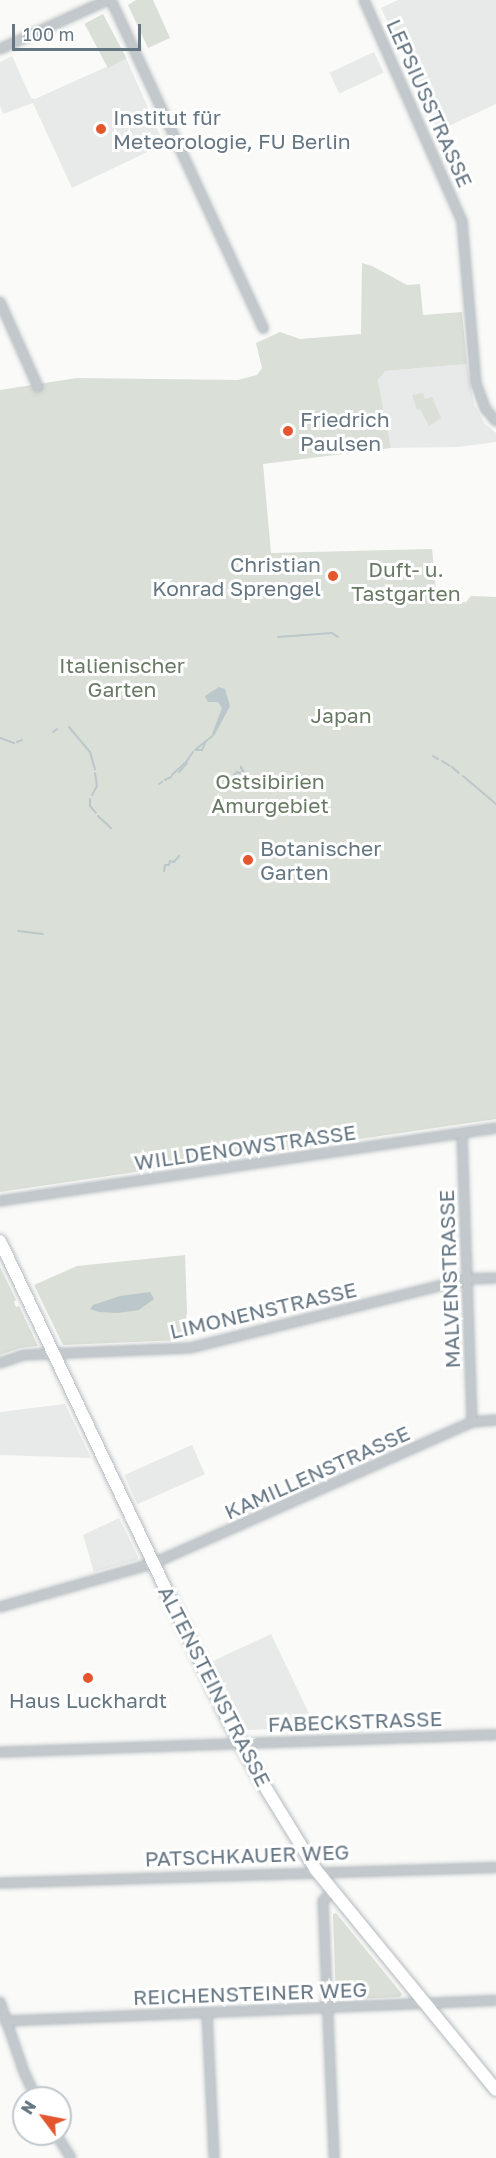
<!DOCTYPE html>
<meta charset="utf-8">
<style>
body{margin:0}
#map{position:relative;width:496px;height:2158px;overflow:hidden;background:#fafaf8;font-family:"Golos Text",sans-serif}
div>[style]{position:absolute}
.built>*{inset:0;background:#e8e9e9;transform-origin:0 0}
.green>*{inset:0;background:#dadfd7;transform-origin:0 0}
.water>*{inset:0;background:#bbc7cb}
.stream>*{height:2px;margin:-1px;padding:0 1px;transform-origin:1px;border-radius:1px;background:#bbc7cb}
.roads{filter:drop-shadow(0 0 2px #b3babf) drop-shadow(0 0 2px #b3babf)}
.street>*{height:8px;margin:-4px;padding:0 4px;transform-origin:4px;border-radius:4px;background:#c3c8cc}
.secondary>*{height:12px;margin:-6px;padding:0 6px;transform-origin:6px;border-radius:6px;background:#fff}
.dots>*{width:16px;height:16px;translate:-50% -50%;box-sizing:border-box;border:3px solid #fff;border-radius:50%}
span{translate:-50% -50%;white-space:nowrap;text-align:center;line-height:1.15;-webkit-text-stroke:6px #fff;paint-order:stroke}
.street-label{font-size:21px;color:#657683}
.poi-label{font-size:21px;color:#657683}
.left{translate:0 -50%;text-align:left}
.right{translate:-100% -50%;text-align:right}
.park-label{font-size:21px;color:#687a64}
.north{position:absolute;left:12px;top:2086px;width:60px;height:60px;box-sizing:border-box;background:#fff;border:2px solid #c1c8cd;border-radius:50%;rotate:302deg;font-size:16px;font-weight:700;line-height:24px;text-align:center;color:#657683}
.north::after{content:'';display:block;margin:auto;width:21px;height:27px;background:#e4572e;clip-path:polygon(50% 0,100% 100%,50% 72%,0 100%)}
.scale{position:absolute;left:12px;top:24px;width:129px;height:27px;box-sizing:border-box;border:3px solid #657683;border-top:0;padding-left:8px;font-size:18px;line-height:21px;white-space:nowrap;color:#657683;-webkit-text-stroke:4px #fff;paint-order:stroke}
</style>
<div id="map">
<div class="built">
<div style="clip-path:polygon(398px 0,496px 0,496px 104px,438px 131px,381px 8px)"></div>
<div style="left:374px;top:52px;width:23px;height:49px;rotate:65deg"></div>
<div style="clip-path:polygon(12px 56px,31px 98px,35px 99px,126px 58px,164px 144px,72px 188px,33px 103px,3px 114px,0 106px,0 62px)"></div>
<div style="clip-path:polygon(467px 364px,474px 405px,485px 424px,496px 433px,496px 442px,459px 447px,391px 448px,378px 379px,385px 371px)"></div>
<div style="clip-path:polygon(65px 1404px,91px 1458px,0 1455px,0 1412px)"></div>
<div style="left:192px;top:1445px;width:32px;height:74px;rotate:66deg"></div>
<div style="clip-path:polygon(119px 1518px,138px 1557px,137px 1560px,94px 1572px,83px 1535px)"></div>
<div style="clip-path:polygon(271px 1634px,316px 1728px,245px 1730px,213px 1661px)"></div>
</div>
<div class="green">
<div style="clip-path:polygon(136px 0,153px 0,170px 38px,148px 48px,128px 5px)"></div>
<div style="left:103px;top:14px;width:50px;height:21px;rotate:62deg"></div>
<div style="clip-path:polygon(362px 263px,372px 266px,407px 285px,420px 284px,423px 315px,462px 312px,467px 364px,385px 371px,378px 380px,391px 448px,263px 464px,271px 553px,432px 549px,436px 590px,454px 594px,459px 602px,466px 602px,471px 596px,496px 597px,496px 1119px,0 1192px,0 390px,77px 378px,238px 380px,257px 375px,262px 368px,256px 343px,280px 332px,300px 339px,361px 334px)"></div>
<div style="clip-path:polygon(423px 393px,425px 399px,432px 397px,441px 418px,429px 426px,420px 409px,417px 410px,412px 395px)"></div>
<div style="clip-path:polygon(185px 1255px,188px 1339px,182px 1340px,63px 1345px,34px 1285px,77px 1266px)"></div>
<div style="clip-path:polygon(0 1267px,16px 1300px,14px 1302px,16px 1307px,19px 1306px,38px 1346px,20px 1348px,0 1355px)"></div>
<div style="clip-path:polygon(336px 1913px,402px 1994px,400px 1997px,336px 2000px,333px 1914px)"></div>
</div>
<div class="water">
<div style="clip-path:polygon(219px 687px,225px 689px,230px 706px,214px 736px,212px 734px,222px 708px,218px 702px,208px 702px,205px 696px)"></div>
<div style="clip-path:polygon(150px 1292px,154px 1299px,139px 1310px,118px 1313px,99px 1312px,90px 1309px,93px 1305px,120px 1296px)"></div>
</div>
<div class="stream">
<div style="left:278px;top:637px;width:54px;rotate:-4.2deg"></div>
<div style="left:332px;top:633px;width:7px;rotate:34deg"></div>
<div style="left:69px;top:727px;width:33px;rotate:50deg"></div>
<div style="left:90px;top:752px;width:18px;rotate:74deg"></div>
<div style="left:53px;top:732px;width:5px;rotate:-37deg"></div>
<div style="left:0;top:738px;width:15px;rotate:20deg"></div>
<div style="left:17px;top:742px;width:5px;rotate:-22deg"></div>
<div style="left:195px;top:750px;width:22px;rotate:-39deg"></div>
<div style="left:196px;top:750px;width:6px"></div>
<div style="left:202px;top:750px;width:8px;rotate:-67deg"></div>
<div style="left:433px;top:756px;width:6px;rotate:31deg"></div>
<div style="left:442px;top:761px;width:9px;rotate:32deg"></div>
<div style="left:186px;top:762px;width:12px;rotate:-55deg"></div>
<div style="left:452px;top:767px;width:9px;rotate:41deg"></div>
<div style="left:179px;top:772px;width:12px;rotate:-48deg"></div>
<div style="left:172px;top:775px;width:18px;rotate:-43deg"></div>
<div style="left:234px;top:775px;width:4px;rotate:-45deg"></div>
<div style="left:237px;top:772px;width:8px;rotate:23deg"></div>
<div style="left:244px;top:775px;width:9px;rotate:-111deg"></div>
<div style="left:241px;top:767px;width:10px;rotate:61deg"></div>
<div style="left:463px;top:776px;width:43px;rotate:40.3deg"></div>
<div style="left:165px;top:780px;width:7px;rotate:-27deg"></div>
<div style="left:159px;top:784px;width:4px;rotate:-34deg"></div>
<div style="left:92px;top:795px;width:10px;rotate:-61deg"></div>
<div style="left:97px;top:786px;width:13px;rotate:-99deg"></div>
<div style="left:90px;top:799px;width:7px;rotate:90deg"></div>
<div style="left:90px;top:806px;width:9px;rotate:49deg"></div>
<div style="left:98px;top:816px;width:18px;rotate:43deg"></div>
<div style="left:164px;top:871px;width:6px;rotate:-81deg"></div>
<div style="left:165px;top:865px;width:4px"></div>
<div style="left:169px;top:865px;width:4px;rotate:-76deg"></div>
<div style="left:170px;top:861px;width:4px;rotate:14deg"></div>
<div style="left:174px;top:862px;width:8px;rotate:-50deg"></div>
<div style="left:18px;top:931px;width:25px;rotate:7deg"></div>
</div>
<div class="roads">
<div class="street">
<div style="left:111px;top:0;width:362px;rotate:65.1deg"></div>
<div style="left:364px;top:0;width:242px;rotate:66.1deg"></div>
<div style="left:462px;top:221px;width:163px;rotate:85.1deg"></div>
<div style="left:476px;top:383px;width:27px;rotate:70deg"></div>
<div style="left:485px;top:408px;width:17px;rotate:50deg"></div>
<div style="left:0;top:49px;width:119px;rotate:-24.4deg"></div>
<div style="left:0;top:302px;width:93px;rotate:65.9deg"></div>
<div style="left:462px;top:1134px;width:288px;rotate:88deg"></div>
<div style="left:0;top:1201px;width:501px;rotate:-8.37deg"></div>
<div style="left:0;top:1363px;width:24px;rotate:-19deg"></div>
<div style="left:23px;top:1355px;width:167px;rotate:-2.4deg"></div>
<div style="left:190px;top:1348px;width:285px;rotate:-14deg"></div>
<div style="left:467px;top:1279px;width:29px;rotate:-2deg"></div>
<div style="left:0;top:1607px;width:160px;rotate:-15.9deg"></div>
<div style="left:154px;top:1563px;width:348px;rotate:-23.9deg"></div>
<div style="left:472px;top:1422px;width:24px;rotate:-5deg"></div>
<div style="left:0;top:1752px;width:496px;rotate:-2deg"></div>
<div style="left:0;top:1883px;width:496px;rotate:-1.8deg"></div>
<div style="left:332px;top:1891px;width:13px;rotate:132deg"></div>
<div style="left:323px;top:1901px;width:257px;rotate:87.5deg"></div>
<div style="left:0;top:2002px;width:74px;rotate:71.1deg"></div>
<div style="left:24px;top:2072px;width:29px;rotate:65deg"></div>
<div style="left:207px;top:2013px;width:145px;rotate:87.2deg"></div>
<div style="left:5px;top:2021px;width:491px;rotate:-2.4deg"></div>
<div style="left:56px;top:2134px;width:28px;rotate:58deg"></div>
</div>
<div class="secondary">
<div style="left:0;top:1241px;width:533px;rotate:64.54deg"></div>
<div style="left:229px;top:1722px;width:63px;rotate:61.4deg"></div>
<div style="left:259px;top:1777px;width:109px;rotate:58.5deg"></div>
<div style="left:316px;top:1870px;width:284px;rotate:50.7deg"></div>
</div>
</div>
<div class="dots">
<div style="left:101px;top:129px;background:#e4572e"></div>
<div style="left:288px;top:431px;background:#e4572e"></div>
<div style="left:333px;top:576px;background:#e4572e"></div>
<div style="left:248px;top:860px;background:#e4572e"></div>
<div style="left:88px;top:1678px;background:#e4572e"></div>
</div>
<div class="street-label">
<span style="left:430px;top:103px;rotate:66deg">LEPSIUSSTRASSE</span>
<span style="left:245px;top:1147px;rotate:-8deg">WILLDENOWSTRASSE</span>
<span style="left:449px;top:1279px;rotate:-92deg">MALVENSTRASSE</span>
<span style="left:263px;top:1310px;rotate:-13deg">LIMONENSTRASSE</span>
<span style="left:317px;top:1472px;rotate:-24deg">KAMILLENSTRASSE</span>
<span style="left:215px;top:1686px;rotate:63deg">ALTENSTEINSTRASSE</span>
<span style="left:355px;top:1721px;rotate:-2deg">FABECKSTRASSE</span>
<span style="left:247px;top:1855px;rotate:-2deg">PATSCHKAUER WEG</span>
<span style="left:250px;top:1993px;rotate:-2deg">REICHENSTEINER WEG</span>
</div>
<div class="poi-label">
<span class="left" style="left:113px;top:129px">Institut für<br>Meteorologie, FU Berlin</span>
<span class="left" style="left:300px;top:431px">Friedrich<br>Paulsen</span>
<span class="right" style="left:321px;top:576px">Christian<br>Konrad Sprengel</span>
<span class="left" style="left:260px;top:860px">Botanischer<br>Garten</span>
<span style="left:88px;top:1700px">Haus Luckhardt</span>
</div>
<div class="park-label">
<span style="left:406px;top:581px">Duft- u.<br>Tastgarten</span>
<span style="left:122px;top:677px">Italienischer<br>Garten</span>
<span style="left:341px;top:715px">Japan</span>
<span style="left:270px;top:793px">Ostsibirien<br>Amurgebiet</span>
</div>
<div class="north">N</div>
<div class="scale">100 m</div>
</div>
